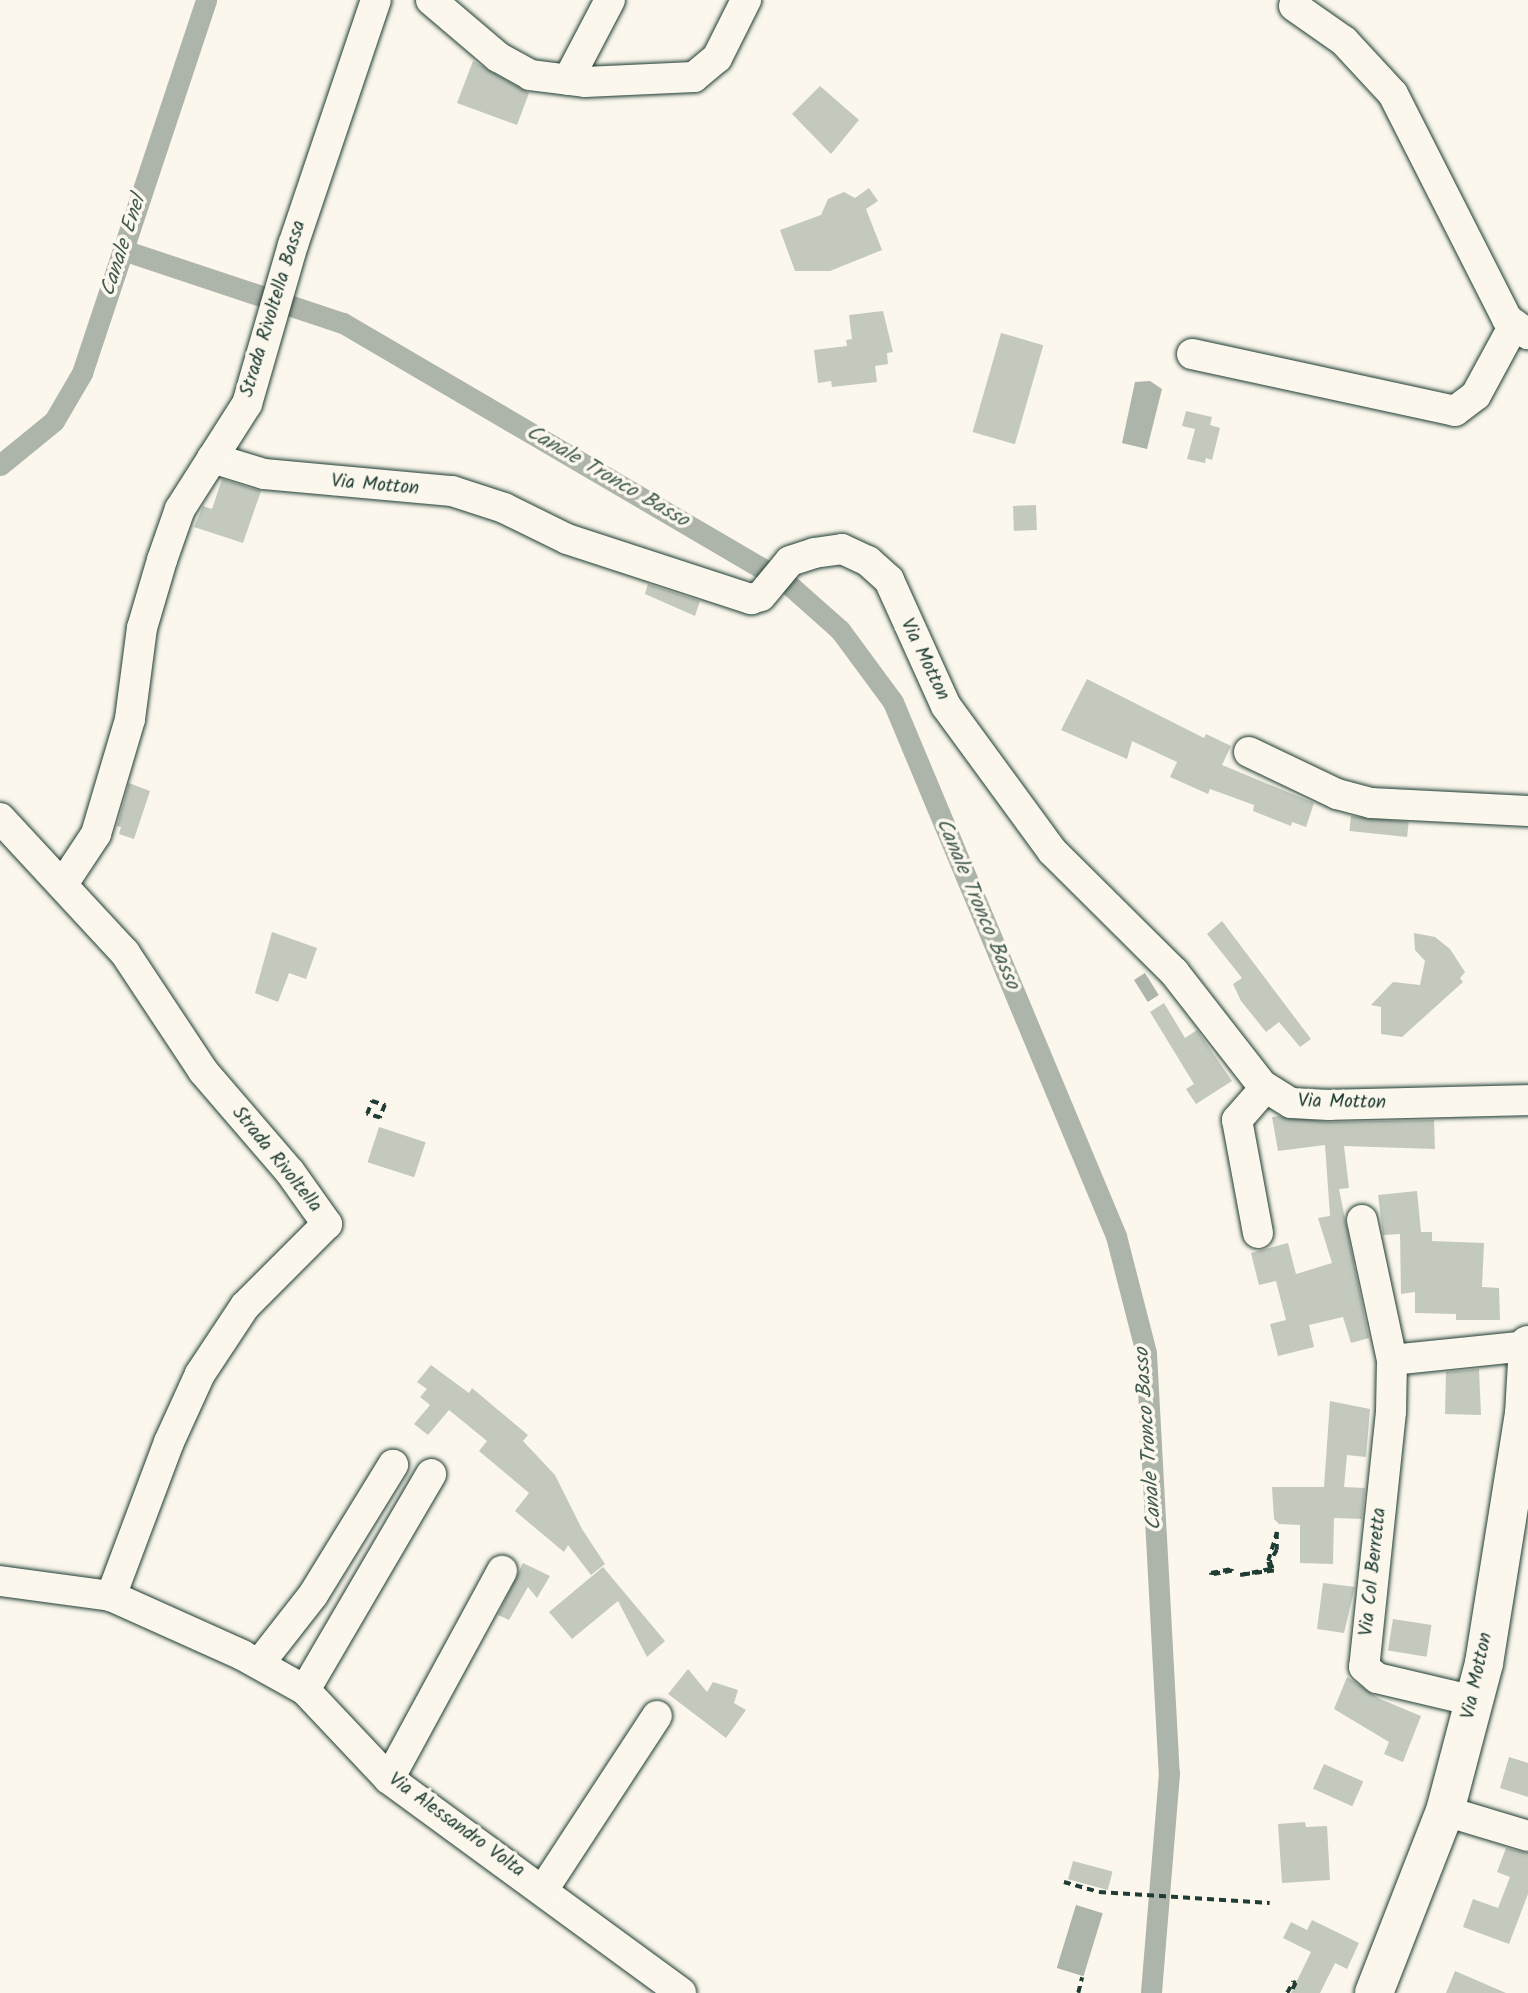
<!DOCTYPE html>
<style>
body{margin:0}
#map{position:relative;width:1528px;height:1993px;overflow:hidden;background:#fbf7ec;font-family:Kalam,sans-serif}
div>[style]{position:absolute}
.water>*{inset:0;background:#adb4aa;transform-origin:0 0}
.canal>*{height:21px;margin:-10.5px;padding:0 10.5px;transform-origin:10.5px;border-radius:10.5px;background:#adb4aa}
.building>*{inset:0;background:#c4c9be;transform-origin:0 0}
.path>*{height:3.5px;margin-top:-1.75px;transform-origin:0;background:repeating-linear-gradient(90deg,#1f3d34 0 7px,transparent 0 12px)}
.roads{filter:drop-shadow(0 0 2px #1f3d34) drop-shadow(0 0 2px #1f3d34)}
.minor>*{height:30px;margin:-15px;padding:0 15px;transform-origin:15px;border-radius:15px;background:#fbf7ec}
.major>*{height:38px;margin:-19px;padding:0 19px;transform-origin:19px;border-radius:19px;background:#fbf7ec}
span{translate:-50% -50%;white-space:nowrap;text-align:center;line-height:1.15;-webkit-text-stroke:7px #fbf7ec;paint-order:stroke}
.street-label{font-size:19px;color:#1f3d34}
.water-label{font-size:21px;color:#425b52;font-style:italic}
</style>
<div id="map">
<div class="water">
<div style="clip-path:polygon(1150px 381px,1162px 389px,1147px 449px,1122px 443px,1135px 382px)"></div>
<div style="left:1145px;top:973px;width:26px;height:13px;rotate:58deg"></div>
<div style="left:1076px;top:1905px;width:28px;height:66px;rotate:17deg"></div>
</div>
<div class="canal">
<div style="left:126px;top:251px;width:229px;rotate:18.4deg"></div>
<div style="left:343px;top:323px;width:515px;rotate:30.35deg"></div>
<div style="left:787px;top:583px;width:71px;rotate:41.6deg"></div>
<div style="left:840px;top:630px;width:89px;rotate:53.6deg"></div>
<div style="left:893px;top:702px;width:579px;rotate:67.33deg"></div>
<div style="left:1116px;top:1236px;width:121px;rotate:75.6deg"></div>
<div style="left:1146px;top:1353px;width:421px;rotate:86.9deg"></div>
<div style="left:1169px;top:1773px;width:221px;rotate:94.7deg"></div>
<div style="left:0;top:465px;width:70px;rotate:-39.2deg"></div>
<div style="left:54px;top:421px;width:56px;rotate:-59.7deg"></div>
<div style="left:82px;top:373px;width:393px;rotate:-71.6deg"></div>
</div>
<div class="building">
<div style="clip-path:polygon(473px 61px,529px 93px,517px 125px,457px 103px)"></div>
<div style="clip-path:polygon(820px 86px,859px 120px,831px 154px,792px 114px)"></div>
<div style="clip-path:polygon(869px 188px,878px 201px,866px 209px,882px 250px,830px 271px,795px 271px,780px 230px,821px 215px,828px 199px,844px 192px,855px 198px)"></div>
<div style="clip-path:polygon(883px 311px,893px 352px,887px 353px,888px 364px,875px 366px,877px 382px,832px 387px,831px 381px,818px 383px,814px 350px,847px 346px,846px 340px,852px 339px,849px 315px)"></div>
<div style="left:1001px;top:333px;width:44px;height:103px;rotate:16deg"></div>
<div style="clip-path:polygon(1186px 411px,1212px 417px,1210px 425px,1220px 428px,1212px 460px,1206px 458px,1205px 463px,1187px 459px,1195px 429px,1182px 426px)"></div>
<div style="clip-path:polygon(222px 479px,261px 491px,243px 543px,194px 527px,203px 506px,212px 509px)"></div>
<div style="left:1036px;top:505px;width:25px;height:23px;rotate:88deg"></div>
<div style="clip-path:polygon(648px 584px,700px 601px,695px 616px,645px 594px)"></div>
<div style="clip-path:polygon(1087px 679px,1204px 738px,1206px 734px,1231px 746px,1222px 765px,1314px 803px,1306px 827px,1292px 822px,1291px 826px,1253px 811px,1254px 805px,1210px 789px,1208px 794px,1170px 777px,1177px 762px,1132px 741px,1127px 759px,1061px 730px)"></div>
<div style="clip-path:polygon(129px 783px,150px 791px,134px 839px,119px 834px,121px 827px,117px 826px)"></div>
<div style="left:1351px;top:816px;width:58px;height:15px;rotate:6deg"></div>
<div style="clip-path:polygon(1222px 921px,1311px 1039px,1300px 1047px,1279px 1022px,1266px 1032px,1241px 1001px,1233px 984px,1242px 978px,1207px 934px)"></div>
<div style="clip-path:polygon(272px 932px,317px 948px,306px 979px,289px 973px,278px 1002px,255px 993px)"></div>
<div style="clip-path:polygon(1414px 933px,1435px 937px,1450px 949px,1465px 972px,1460px 978px,1463px 982px,1402px 1037px,1381px 1034px,1381px 1007px,1371px 1005px,1393px 982px,1420px 985px,1425px 961px,1415px 950px)"></div>
<div style="clip-path:polygon(1164px 1003px,1185px 1038px,1197px 1030px,1232px 1081px,1196px 1104px,1186px 1089px,1194px 1084px,1150px 1012px)"></div>
<div style="clip-path:polygon(1279px 1116px,1328px 1122px,1434px 1120px,1435px 1149px,1344px 1146px,1349px 1188px,1339px 1189px,1369px 1338px,1351px 1343px,1343px 1317px,1309px 1325px,1314px 1347px,1278px 1356px,1270px 1324px,1286px 1320px,1276px 1281px,1259px 1285px,1251px 1253px,1288px 1243px,1296px 1274px,1332px 1263px,1318px 1218px,1330px 1216px,1325px 1145px,1278px 1151px,1272px 1117px)"></div>
<div style="left:379px;top:1127px;width:49px;height:37px;rotate:18deg"></div>
<div style="clip-path:polygon(1417px 1191px,1421px 1232px,1432px 1232px,1432px 1241px,1484px 1243px,1482px 1287px,1499px 1288px,1500px 1320px,1456px 1320px,1456px 1314px,1415px 1313px,1415px 1292px,1401px 1294px,1400px 1234px,1383px 1235px,1378px 1195px)"></div>
<div style="clip-path:polygon(431px 1365px,469px 1393px,472px 1388px,528px 1435px,523px 1441px,555px 1475px,582px 1529px,605px 1564px,591px 1575px,568px 1545px,564px 1552px,515px 1511px,529px 1493px,479px 1451px,487px 1441px,449px 1410px,428px 1435px,414px 1424px,430px 1405px,420px 1397px,427px 1389px,417px 1382px)"></div>
<div style="clip-path:polygon(1479px 1369px,1481px 1415px,1445px 1414px,1446px 1372px)"></div>
<div style="clip-path:polygon(1330px 1401px,1370px 1409px,1366px 1457px,1347px 1455px,1344px 1487px,1365px 1488px,1362px 1519px,1334px 1518px,1333px 1564px,1300px 1563px,1300px 1525px,1279px 1524px,1274px 1519px,1272px 1487px,1324px 1487px)"></div>
<div style="clip-path:polygon(523px 1563px,550px 1576px,537px 1598px,528px 1587px,509px 1620px,498px 1615px)"></div>
<div style="clip-path:polygon(603px 1567px,665px 1641px,647px 1657px,618px 1601px,572px 1639px,549px 1612px)"></div>
<div style="clip-path:polygon(1323px 1583px,1355px 1587px,1344px 1633px,1317px 1629px)"></div>
<div style="left:1393px;top:1619px;width:39px;height:32px;rotate:9deg"></div>
<div style="clip-path:polygon(688px 1669px,707px 1692px,713px 1682px,738px 1690px,734px 1703px,746px 1710px,726px 1738px,668px 1694px)"></div>
<div style="clip-path:polygon(1347px 1677px,1380px 1699px,1421px 1716px,1403px 1762px,1384px 1754px,1389px 1742px,1334px 1709px)"></div>
<div style="clip-path:polygon(1509px 1757px,1528px 1763px,1528px 1797px,1500px 1788px)"></div>
<div style="left:1324px;top:1764px;width:43px;height:27px;rotate:24deg"></div>
<div style="clip-path:polygon(1305px 1822px,1306px 1827px,1327px 1826px,1330px 1880px,1282px 1883px,1278px 1824px)"></div>
<div style="clip-path:polygon(1506px 1848px,1528px 1853px,1528px 1894px,1509px 1944px,1463px 1927px,1473px 1899px,1498px 1908px,1510px 1877px,1497px 1872px)"></div>
<div style="left:1073px;top:1861px;width:41px;height:19px;rotate:15deg"></div>
<div style="clip-path:polygon(1312px 1920px,1359px 1943px,1347px 1969px,1335px 1963px,1320px 1993px,1291px 1993px,1311px 1952px,1283px 1938px,1291px 1922px,1307px 1930px)"></div>
<div style="clip-path:polygon(1455px 1971px,1506px 1993px,1446px 1993px)"></div>
</div>
<div class="path">
<div style="left:372px;top:1101px;width:14px;rotate:17deg"></div>
<div style="left:385px;top:1105px;width:14px;rotate:111deg"></div>
<div style="left:380px;top:1118px;width:14px;rotate:-163deg"></div>
<div style="left:367px;top:1114px;width:14px;rotate:-69deg"></div>
<div style="left:1277px;top:1532px;width:18px;rotate:90deg"></div>
<div style="left:1277px;top:1550px;width:14px;rotate:120deg"></div>
<div style="left:1270px;top:1562px;width:10px;rotate:66deg"></div>
<div style="left:1274px;top:1571px;width:34px;rotate:173deg"></div>
<div style="left:1240px;top:1575px;width:31px;rotate:-11deg"></div>
<div style="left:1270px;top:1569px;width:8px;rotate:-104deg"></div>
<div style="left:1268px;top:1561px;width:30px;rotate:-73deg"></div>
<div style="left:1232px;top:1569px;width:2px;rotate:90deg"></div>
<div style="left:1232px;top:1571px;width:21px;rotate:169deg"></div>
<div style="left:1211px;top:1575px;width:2px;rotate:-90deg"></div>
<div style="left:1211px;top:1573px;width:21px;rotate:-11deg"></div>
<div style="left:1064px;top:1882px;width:36px;rotate:16deg"></div>
<div style="left:1099px;top:1892px;width:171px;rotate:3.7deg"></div>
<div style="left:1078px;top:1993px;width:16px;rotate:-76deg"></div>
<div style="left:1287px;top:1993px;width:13px;rotate:-61deg"></div>
<div style="left:1293px;top:1982px;width:3px;rotate:18deg"></div>
<div style="left:1296px;top:1983px;width:11px;rotate:117deg"></div>
</div>
<div class="roads">
<div class="minor">
<div style="left:431px;top:0;width:88px;rotate:40.4deg"></div>
<div style="left:498px;top:57px;width:37px;rotate:29deg"></div>
<div style="left:530px;top:75px;width:55px;rotate:7.3deg"></div>
<div style="left:585px;top:82px;width:109px;rotate:-2.6deg"></div>
<div style="left:694px;top:77px;width:30px;rotate:-40deg"></div>
<div style="left:717px;top:58px;width:65px;rotate:-63.4deg"></div>
<div style="left:1294px;top:6px;width:61px;rotate:35deg"></div>
<div style="left:1344px;top:41px;width:72px;rotate:47.2deg"></div>
<div style="left:1393px;top:94px;width:252px;rotate:63.1deg"></div>
<div style="left:1507px;top:319px;width:26px;rotate:36deg"></div>
<div style="left:568px;top:80px;width:90px;rotate:-62.3deg"></div>
<div style="left:1192px;top:354px;width:269px;rotate:12.2deg"></div>
<div style="left:1455px;top:411px;width:26px;rotate:-37deg"></div>
<div style="left:1476px;top:395px;width:80px;rotate:-61.5deg"></div>
<div style="left:212px;top:458px;width:54px;rotate:17.1deg"></div>
<div style="left:264px;top:474px;width:189px;rotate:5.2deg"></div>
<div style="left:452px;top:491px;width:55px;rotate:18.1deg"></div>
<div style="left:504px;top:508px;width:70px;rotate:26.2deg"></div>
<div style="left:567px;top:539px;width:194px;rotate:18.1deg"></div>
<div style="left:751px;top:599px;width:10px;rotate:-17deg"></div>
<div style="left:761px;top:596px;width:45px;rotate:-50.4deg"></div>
<div style="left:790px;top:561px;width:25px;rotate:-18deg"></div>
<div style="left:814px;top:553px;width:28px;rotate:-8deg"></div>
<div style="left:842px;top:549px;width:29px;rotate:25deg"></div>
<div style="left:868px;top:561px;width:28px;rotate:42deg"></div>
<div style="left:889px;top:580px;width:138px;rotate:65.7deg"></div>
<div style="left:946px;top:706px;width:180px;rotate:53.8deg"></div>
<div style="left:1052px;top:851px;width:172px;rotate:44.8deg"></div>
<div style="left:1174px;top:972px;width:143px;rotate:52.1deg"></div>
<div style="left:1262px;top:1085px;width:34px;rotate:32deg"></div>
<div style="left:1291px;top:1103px;width:38px;rotate:3deg"></div>
<div style="left:1329px;top:1105px;width:199px;rotate:-1.4deg"></div>
<div style="left:1249px;top:752px;width:98px;rotate:25.5deg"></div>
<div style="left:1337px;top:794px;width:35px;rotate:15deg"></div>
<div style="left:1371px;top:803px;width:157px;rotate:2.9deg"></div>
<div style="left:0;top:818px;width:184px;rotate:47.2deg"></div>
<div style="left:125px;top:953px;width:141px;rotate:56.5deg"></div>
<div style="left:203px;top:1071px;width:133px;rotate:49.3deg"></div>
<div style="left:290px;top:1172px;width:64px;rotate:54.6deg"></div>
<div style="left:327px;top:1224px;width:116px;rotate:135deg"></div>
<div style="left:245px;top:1306px;width:82px;rotate:123.5deg"></div>
<div style="left:200px;top:1374px;width:75px;rotate:114.5deg"></div>
<div style="left:169px;top:1442px;width:165px;rotate:110.6deg"></div>
<div style="left:63px;top:884px;width:60px;rotate:-56.6deg"></div>
<div style="left:96px;top:834px;width:120px;rotate:-73.5deg"></div>
<div style="left:130px;top:719px;width:92px;rotate:-82.5deg"></div>
<div style="left:142px;top:628px;width:71px;rotate:-73.6deg"></div>
<div style="left:162px;top:560px;width:54px;rotate:-70.6deg"></div>
<div style="left:180px;top:509px;width:125px;rotate:-57.5deg"></div>
<div style="left:247px;top:404px;width:166px;rotate:-73.9deg"></div>
<div style="left:293px;top:245px;width:259px;rotate:-71.3deg"></div>
<div style="left:1362px;top:1220px;width:143px;rotate:77.9deg"></div>
<div style="left:1392px;top:1360px;width:52px;rotate:91.1deg"></div>
<div style="left:1391px;top:1412px;width:256px;rotate:96deg"></div>
<div style="left:1364px;top:1667px;width:17px;rotate:40deg"></div>
<div style="left:1377px;top:1678px;width:100px;rotate:13.3deg"></div>
<div style="left:1258px;top:1233px;width:115px;rotate:-100.5deg"></div>
<div style="left:1237px;top:1120px;width:43px;rotate:-48.8deg"></div>
<div style="left:1392px;top:1360px;width:137px;rotate:-5.9deg"></div>
<div style="left:0;top:1581px;width:112px;rotate:7.7deg"></div>
<div style="left:111px;top:1596px;width:144px;rotate:24.2deg"></div>
<div style="left:242px;top:1655px;width:72px;rotate:29.1deg"></div>
<div style="left:305px;top:1690px;width:122px;rotate:46.7deg"></div>
<div style="left:389px;top:1779px;width:362px;rotate:36.2deg"></div>
<div style="left:259px;top:1664px;width:88px;rotate:-52deg"></div>
<div style="left:313px;top:1595px;width:153px;rotate:-58.4deg"></div>
<div style="left:305px;top:1690px;width:250px;rotate:-59.7deg"></div>
<div style="left:389px;top:1779px;width:237px;rotate:-61.5deg"></div>
<div style="left:1445px;top:1811px;width:87px;rotate:16.8deg"></div>
<div style="left:543px;top:1890px;width:208px;rotate:-56.8deg"></div>
</div>
<div class="major">
<div style="left:1374px;top:1993px;width:195px;rotate:-68.7deg"></div>
<div style="left:1445px;top:1811px;width:153px;rotate:-75.2deg"></div>
<div style="left:1484px;top:1663px;width:252px;rotate:-80.9deg"></div>
<div style="left:1524px;top:1414px;width:69px;rotate:-86.7deg"></div>
</div>
</div>
<div class="street-label">
<span style="left:274px;top:309px;rotate:-73deg">Strada Rivoltella Bassa</span>
<span style="left:375px;top:486px;rotate:5deg">Via Motton</span>
<span style="left:924px;top:660px;rotate:64deg">Via Motton</span>
<span style="left:1342px;top:1103px;rotate:1deg">Via Motton</span>
<span style="left:276px;top:1160px;rotate:51deg">Strada Rivoltella</span>
<span style="left:1374px;top:1572px;rotate:-84deg">Via Col Berretta</span>
<span style="left:1478px;top:1676px;rotate:-78deg">Via Motton</span>
<span style="left:456px;top:1826px;rotate:36deg">Via Alessandro Volta</span>
</div>
<div class="water-label">
<span style="left:124px;top:246px;rotate:-72deg">Canale Enel</span>
<span style="left:607px;top:477px;rotate:30deg">Canale Tronco Basso</span>
<span style="left:977px;top:904px;rotate:67deg">Canale Tronco Basso</span>
<span style="left:1149px;top:1439px;rotate:-94deg">Canale Tronco Basso</span>
</div>
</div>
